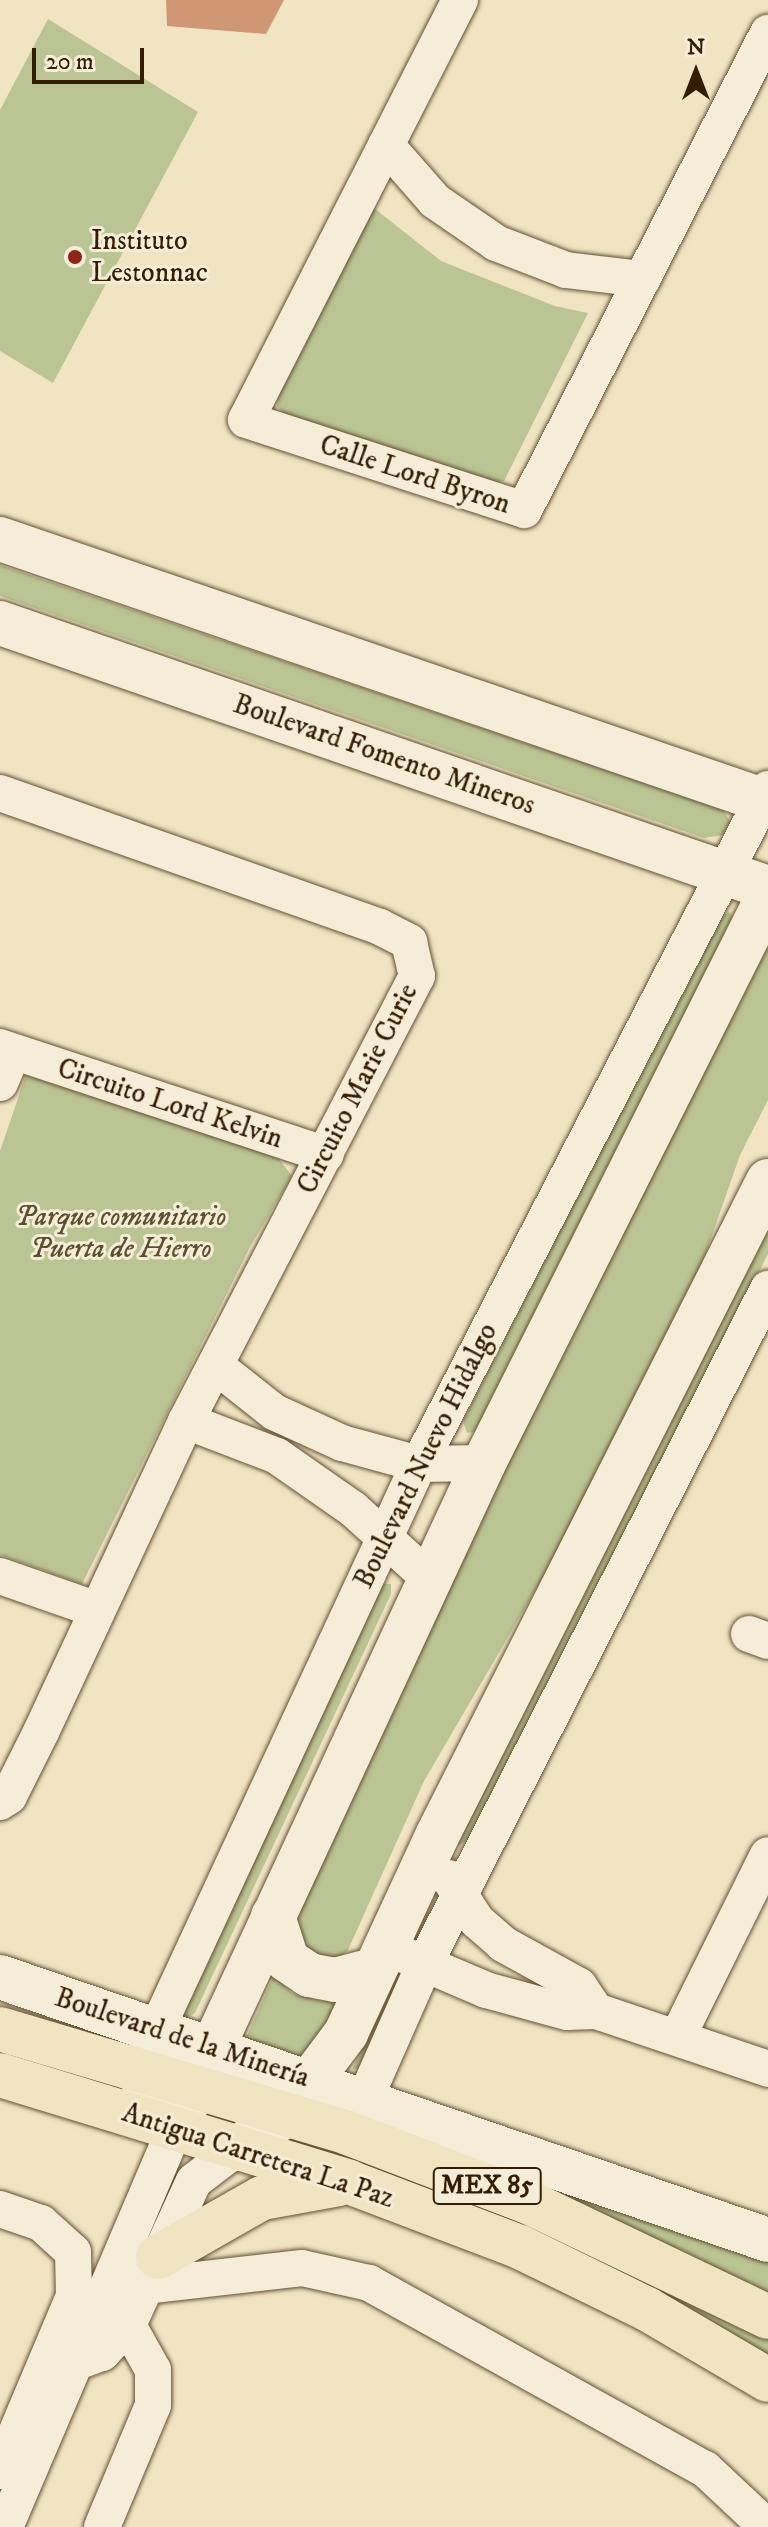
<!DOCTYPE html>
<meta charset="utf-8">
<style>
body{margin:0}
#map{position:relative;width:768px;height:2527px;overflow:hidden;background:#f1e4c3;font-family:"IM FELL DW Pica",serif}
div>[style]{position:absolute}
.green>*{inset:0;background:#bbc493}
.building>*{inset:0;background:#d09774}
.roads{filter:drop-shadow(0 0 2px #635033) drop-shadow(0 0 2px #635033)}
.minor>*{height:36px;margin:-18px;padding:0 18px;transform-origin:18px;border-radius:18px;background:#f6edd8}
.tertiary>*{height:44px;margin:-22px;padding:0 22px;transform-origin:22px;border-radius:22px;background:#f6edd8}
.primary>*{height:44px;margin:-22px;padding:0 22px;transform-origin:22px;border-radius:22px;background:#f1e4c3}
.dots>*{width:22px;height:22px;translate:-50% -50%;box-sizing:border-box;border:4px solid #f6edd8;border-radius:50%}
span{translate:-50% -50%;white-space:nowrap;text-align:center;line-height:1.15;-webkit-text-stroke:6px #f6edd8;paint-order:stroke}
.shield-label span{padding:2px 6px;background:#f6edd8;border:2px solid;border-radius:6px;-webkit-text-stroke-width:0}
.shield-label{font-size:26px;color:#341e03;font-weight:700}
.poi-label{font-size:28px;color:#341e03}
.left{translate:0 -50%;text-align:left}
.street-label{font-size:28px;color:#341e03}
.park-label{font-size:28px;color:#5c502e;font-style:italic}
.north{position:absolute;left:656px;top:32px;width:80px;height:80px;-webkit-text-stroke:6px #f6edd8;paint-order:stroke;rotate:0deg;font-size:22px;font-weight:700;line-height:32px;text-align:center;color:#341e03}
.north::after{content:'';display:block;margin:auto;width:28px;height:36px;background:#341e03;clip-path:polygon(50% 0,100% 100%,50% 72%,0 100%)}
.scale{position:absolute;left:32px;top:48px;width:112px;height:36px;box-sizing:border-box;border:4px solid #341e03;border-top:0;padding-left:10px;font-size:24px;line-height:28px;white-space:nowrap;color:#341e03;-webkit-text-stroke:6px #f6edd8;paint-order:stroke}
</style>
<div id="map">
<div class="green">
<div style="clip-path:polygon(48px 19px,198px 112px,53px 383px,0 351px,0 110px)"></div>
<div style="clip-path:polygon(370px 205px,441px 261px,555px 306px,588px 313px,504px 481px,486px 484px,283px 413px,277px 406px,279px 386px)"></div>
<div style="clip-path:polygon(0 565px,723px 810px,731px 823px,723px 835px,704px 838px,0 596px)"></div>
<div style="clip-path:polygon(729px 912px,736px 921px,476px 1431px,467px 1433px,463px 1421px,719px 918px)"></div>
<div style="clip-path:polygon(768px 936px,768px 1100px,740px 1155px,692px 1293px,567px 1536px,424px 1781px,348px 1950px,338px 1959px,304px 1955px,293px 1926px,384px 1731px,470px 1527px)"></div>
<div style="clip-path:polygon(26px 1075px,278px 1158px,292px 1176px,250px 1247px,82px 1584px,0 1555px,0 1151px)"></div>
<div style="clip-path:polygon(768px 1220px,768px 1254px,472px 1838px,459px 1845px,461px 1828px)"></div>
<div style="clip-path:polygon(380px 1584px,391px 1584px,391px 1594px,195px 2013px,181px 2021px,176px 2011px)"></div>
<div style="clip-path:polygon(403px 1967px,404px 1975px,365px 2066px,352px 2070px,394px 1971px)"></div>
<div style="clip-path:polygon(274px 1975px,293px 1994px,321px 2001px,342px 1996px,307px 2062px,246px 2038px)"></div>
<div style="clip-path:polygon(355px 2160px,529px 2220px,768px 2334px,768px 2367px,353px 2167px)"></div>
<div style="clip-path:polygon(480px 2165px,768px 2261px,768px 2294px,756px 2286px)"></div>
</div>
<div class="building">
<div style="clip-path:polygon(166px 0,284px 0,266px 34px,167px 26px)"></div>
</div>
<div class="roads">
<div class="minor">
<div style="left:460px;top:0;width:471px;rotate:117deg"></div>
<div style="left:246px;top:420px;width:292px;rotate:17.9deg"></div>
<div style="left:524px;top:510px;width:536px;rotate:-62.91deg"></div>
<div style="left:386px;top:145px;width:74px;rotate:48.8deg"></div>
<div style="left:435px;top:201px;width:74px;rotate:34.5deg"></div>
<div style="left:496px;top:243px;width:75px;rotate:21.1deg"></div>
<div style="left:566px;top:270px;width:77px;rotate:6.8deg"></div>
<div style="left:0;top:793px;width:403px;rotate:19.4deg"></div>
<div style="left:380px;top:927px;width:33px;rotate:27deg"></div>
<div style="left:409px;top:942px;width:35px;rotate:77deg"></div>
<div style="left:417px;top:976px;width:501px;rotate:117.43deg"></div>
<div style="left:186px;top:1421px;width:343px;rotate:115deg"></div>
<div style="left:41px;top:1732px;width:72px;rotate:116.6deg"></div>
<div style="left:9px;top:1796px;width:11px;rotate:146deg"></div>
<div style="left:0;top:1047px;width:343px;rotate:18.3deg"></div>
<div style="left:0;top:1083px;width:33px;rotate:-67deg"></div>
<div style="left:216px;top:1366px;width:74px;rotate:38.4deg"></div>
<div style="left:274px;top:1412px;width:75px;rotate:24.5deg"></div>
<div style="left:342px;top:1443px;width:80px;rotate:15.3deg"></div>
<div style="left:419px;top:1464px;width:65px;rotate:-0.9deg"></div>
<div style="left:186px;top:1421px;width:97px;rotate:21deg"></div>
<div style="left:277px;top:1456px;width:93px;rotate:34.9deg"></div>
<div style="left:353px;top:1509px;width:104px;rotate:42.3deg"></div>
<div style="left:0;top:1576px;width:101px;rotate:19.2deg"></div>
<div style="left:749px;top:1634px;width:20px;rotate:20deg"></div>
<div style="left:449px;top:1878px;width:51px;rotate:56.9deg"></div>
<div style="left:477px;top:1921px;width:35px;rotate:41deg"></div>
<div style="left:503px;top:1944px;width:87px;rotate:28.9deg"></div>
<div style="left:579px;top:1986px;width:30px;rotate:56deg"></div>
<div style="left:404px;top:1955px;width:89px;rotate:23.1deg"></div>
<div style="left:486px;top:1990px;width:84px;rotate:15.2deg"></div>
<div style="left:567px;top:2012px;width:29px;rotate:-2deg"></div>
<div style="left:596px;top:2011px;width:182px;rotate:18.6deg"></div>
<div style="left:677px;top:2038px;width:204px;rotate:-63.6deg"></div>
<div style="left:337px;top:2112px;width:29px;rotate:-22deg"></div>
<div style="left:364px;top:2101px;width:146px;rotate:-66.2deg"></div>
<div style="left:423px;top:1967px;width:761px;rotate:-63.03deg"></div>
<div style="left:0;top:2209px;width:43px;rotate:18.9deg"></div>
<div style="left:41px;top:2223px;width:43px;rotate:42.2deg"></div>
<div style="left:73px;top:2252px;width:44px;rotate:88.7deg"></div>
<div style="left:74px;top:2296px;width:190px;rotate:112.9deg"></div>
<div style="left:144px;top:2286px;width:159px;rotate:-6.5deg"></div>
<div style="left:302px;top:2268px;width:69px;rotate:12.6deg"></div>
<div style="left:369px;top:2283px;width:384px;rotate:29deg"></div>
<div style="left:705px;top:2469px;width:85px;rotate:43.1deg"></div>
<div style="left:71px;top:2364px;width:33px;rotate:-20deg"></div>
<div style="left:102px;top:2353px;width:38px;rotate:-47deg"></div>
<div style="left:128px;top:2325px;width:158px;rotate:-65.4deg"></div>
<div style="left:194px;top:2181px;width:53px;rotate:-37.3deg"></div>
<div style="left:5px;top:2527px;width:434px;rotate:-66.9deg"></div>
<div style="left:175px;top:2128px;width:47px;rotate:-136.7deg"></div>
<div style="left:141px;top:2096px;width:23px;rotate:-95deg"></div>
<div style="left:139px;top:2073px;width:45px;rotate:-68deg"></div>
<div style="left:156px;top:2031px;width:625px;rotate:-65.12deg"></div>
<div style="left:419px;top:1464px;width:760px;rotate:-62.66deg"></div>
<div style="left:102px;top:2527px;width:132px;rotate:-67.3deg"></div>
<div style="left:153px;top:2405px;width:35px;rotate:-90deg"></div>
<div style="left:153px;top:2370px;width:51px;rotate:-119.1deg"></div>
</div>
<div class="tertiary">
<div style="left:0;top:539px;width:812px;rotate:18.9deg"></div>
<div style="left:0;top:623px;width:812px;rotate:19.04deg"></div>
<div style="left:273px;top:1916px;width:46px;rotate:72.3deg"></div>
<div style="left:287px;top:1960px;width:27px;rotate:34deg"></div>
<div style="left:309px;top:1975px;width:26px;rotate:11deg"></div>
<div style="left:335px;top:1980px;width:39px;rotate:-15deg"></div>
<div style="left:0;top:1977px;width:812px;rotate:18.9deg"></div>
<div style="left:178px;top:2123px;width:727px;rotate:-65.13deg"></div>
<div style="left:484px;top:1463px;width:634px;rotate:-63.39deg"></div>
<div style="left:236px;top:2149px;width:58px;rotate:-34.5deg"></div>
<div style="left:284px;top:2116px;width:104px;rotate:-53.2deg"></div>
<div style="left:346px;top:2033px;width:217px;rotate:-65.2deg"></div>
<div style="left:437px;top:1836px;width:734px;rotate:-63.19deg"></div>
</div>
<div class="primary">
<div style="left:0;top:2029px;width:363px;rotate:16.6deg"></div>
<div style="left:348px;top:2133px;width:193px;rotate:21deg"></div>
<div style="left:528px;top:2202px;width:266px;rotate:25.6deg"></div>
<div style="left:0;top:2075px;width:365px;rotate:17deg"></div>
<div style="left:349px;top:2182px;width:183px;rotate:20.8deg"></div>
<div style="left:520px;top:2247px;width:141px;rotate:26deg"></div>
<div style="left:647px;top:2309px;width:140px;rotate:30.4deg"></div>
<div style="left:158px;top:2257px;width:120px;rotate:-29.6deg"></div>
<div style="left:262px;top:2198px;width:78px;rotate:-10.3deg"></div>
</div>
</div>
<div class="dots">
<div style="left:75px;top:257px;background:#8f2418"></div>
</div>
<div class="shield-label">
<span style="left:487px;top:2186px">MEX 85</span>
</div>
<div class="poi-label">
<span class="left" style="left:91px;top:257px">Instituto<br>Lestonnac</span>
</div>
<div class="street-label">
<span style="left:415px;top:475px;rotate:18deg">Calle Lord Byron</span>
<span style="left:384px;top:755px;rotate:19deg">Boulevard Fomento Mineros</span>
<span style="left:358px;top:1089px;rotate:-63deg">Circuito Marie Curie</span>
<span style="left:170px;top:1104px;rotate:18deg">Circuito Lord Kelvin</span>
<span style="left:426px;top:1456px;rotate:-64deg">Boulevard Nuevo Hidalgo</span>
<span style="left:182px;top:2038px;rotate:18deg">Boulevard de la Minería</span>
<span style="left:258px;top:2156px;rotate:18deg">Antigua Carretera La Paz</span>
</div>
<div class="park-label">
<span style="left:121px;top:1233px">Parque comunitario<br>Puerta de Hierro</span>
</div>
<div class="north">N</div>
<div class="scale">20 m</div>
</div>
